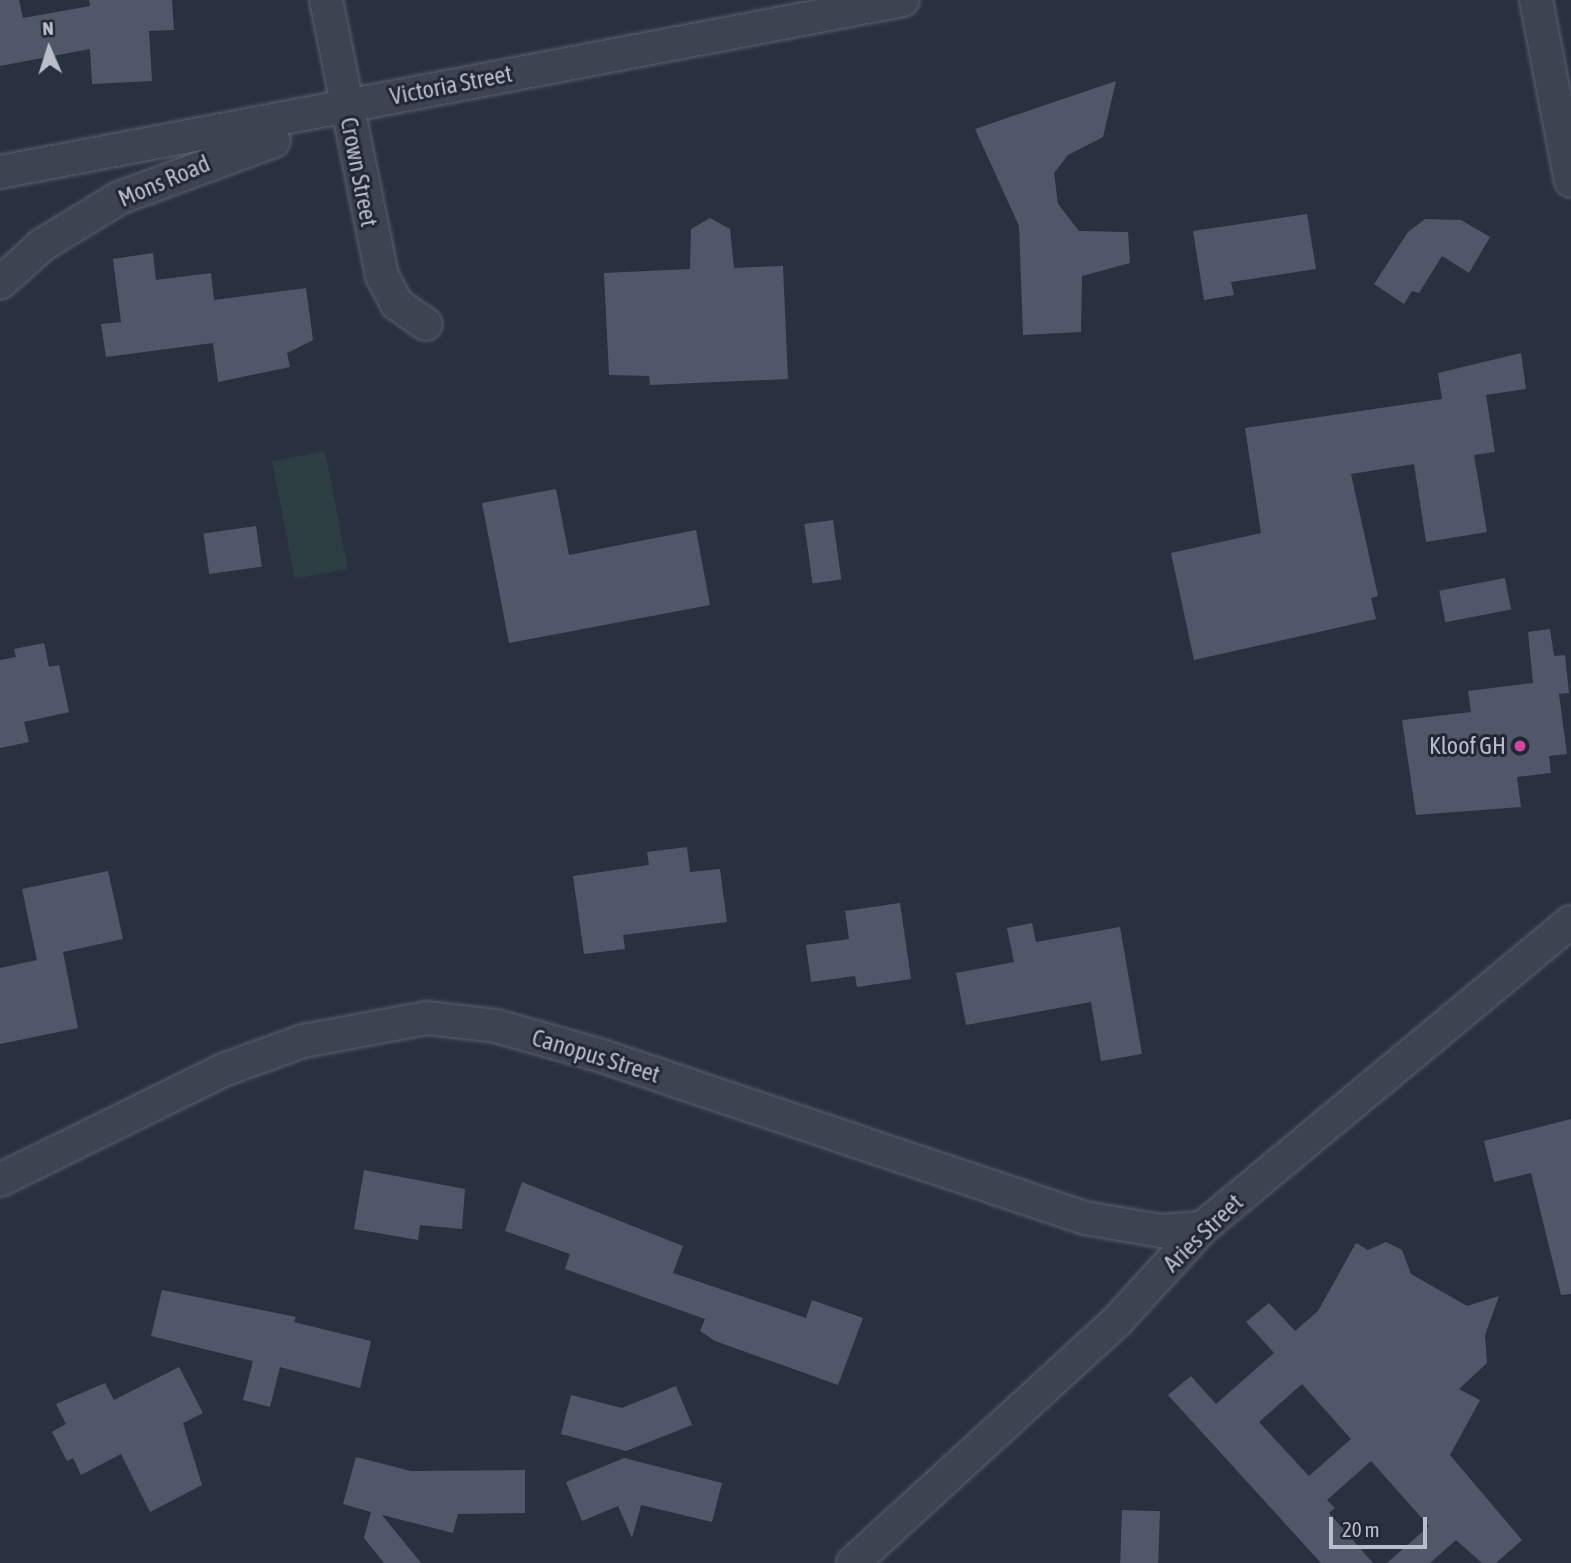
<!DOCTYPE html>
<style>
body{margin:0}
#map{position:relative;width:1571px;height:1563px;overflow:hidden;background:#293040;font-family:"Asap Condensed",sans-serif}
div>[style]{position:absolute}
.green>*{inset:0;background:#2c3e42;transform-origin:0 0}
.building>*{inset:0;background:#505769;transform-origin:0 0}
.roads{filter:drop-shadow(0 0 2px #5b606d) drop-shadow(0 0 2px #5b606d)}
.street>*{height:32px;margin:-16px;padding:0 16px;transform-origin:16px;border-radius:16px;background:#3d4350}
.dots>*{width:19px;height:19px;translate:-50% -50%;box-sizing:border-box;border:4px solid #222736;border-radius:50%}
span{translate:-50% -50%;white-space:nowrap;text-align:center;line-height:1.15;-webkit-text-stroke:6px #222736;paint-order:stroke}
.street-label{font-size:24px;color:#babeca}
.poi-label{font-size:24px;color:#babeca}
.right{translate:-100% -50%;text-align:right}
.north{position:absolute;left:14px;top:14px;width:70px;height:70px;-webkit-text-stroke:5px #222736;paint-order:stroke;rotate:357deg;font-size:19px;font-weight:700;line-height:28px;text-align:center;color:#babeca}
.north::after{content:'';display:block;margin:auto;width:24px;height:32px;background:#babeca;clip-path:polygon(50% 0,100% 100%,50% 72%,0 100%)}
.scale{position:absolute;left:1329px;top:1517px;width:98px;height:32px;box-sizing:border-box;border:4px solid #babeca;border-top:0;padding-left:9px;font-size:21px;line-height:24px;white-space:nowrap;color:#babeca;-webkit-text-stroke:5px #222736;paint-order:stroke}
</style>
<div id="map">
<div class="green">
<div style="left:325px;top:451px;width:120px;height:54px;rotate:79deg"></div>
</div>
<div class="building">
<div style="clip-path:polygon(0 0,19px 0,23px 18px,90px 6px,89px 0,172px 0,174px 30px,149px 31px,152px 81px,92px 84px,90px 49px,0 66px)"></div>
<div style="clip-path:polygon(1116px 81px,1103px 137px,1068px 155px,1054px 173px,1058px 204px,1079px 231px,1128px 232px,1130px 263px,1082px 276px,1081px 332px,1023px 335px,1019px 226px,975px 129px)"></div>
<div style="clip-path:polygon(1307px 214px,1316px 269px,1231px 282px,1234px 295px,1204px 300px,1193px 231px)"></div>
<div style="clip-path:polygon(710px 218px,730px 229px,734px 268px,783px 266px,788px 379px,650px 385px,649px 376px,609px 375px,604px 273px,690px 269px,691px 229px)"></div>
<div style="clip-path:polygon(1425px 219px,1461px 220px,1490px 237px,1469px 273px,1442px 256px,1419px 293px,1412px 291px,1404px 304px,1374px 284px,1408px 232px)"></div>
<div style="clip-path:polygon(153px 253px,156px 280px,211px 273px,214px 300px,306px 288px,313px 340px,287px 353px,290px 367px,218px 382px,213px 343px,106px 357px,101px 324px,121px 322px,113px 259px)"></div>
<div style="clip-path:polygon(1521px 353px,1526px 389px,1486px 395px,1495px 452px,1474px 455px,1487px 532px,1426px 542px,1414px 464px,1351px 474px,1378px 596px,1371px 598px,1376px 619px,1194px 660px,1171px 553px,1261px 533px,1245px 428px,1442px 399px,1438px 373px)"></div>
<div style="clip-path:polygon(556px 489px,569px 555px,696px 530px,710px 605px,509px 643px,482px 503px)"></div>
<div style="left:833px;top:520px;width:60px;height:29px;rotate:82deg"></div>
<div style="left:256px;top:526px;width:41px;height:53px;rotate:82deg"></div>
<div style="left:1505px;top:578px;width:32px;height:67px;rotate:79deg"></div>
<div style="clip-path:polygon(1550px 629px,1554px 656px,1565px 655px,1569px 693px,1559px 694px,1567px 754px,1549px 756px,1551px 773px,1517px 777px,1521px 807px,1416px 815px,1402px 720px,1471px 712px,1468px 691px,1533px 683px,1528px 632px)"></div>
<div style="clip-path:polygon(44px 643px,49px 667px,59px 665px,69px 712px,24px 722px,29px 742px,0 748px,0 660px,16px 657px,14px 649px)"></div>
<div style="clip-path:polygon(687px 847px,690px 872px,720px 869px,727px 922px,623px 935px,625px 949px,584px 954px,573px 876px,649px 865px,647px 852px)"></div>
<div style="clip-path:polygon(108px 871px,123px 939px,63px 952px,78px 1028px,0 1044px,0 968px,37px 960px,22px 889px)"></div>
<div style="clip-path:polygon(900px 903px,911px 979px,857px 987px,855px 976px,811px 982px,806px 945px,849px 939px,845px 911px)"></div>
<div style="clip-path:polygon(1032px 923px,1036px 942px,1120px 927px,1142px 1054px,1101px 1061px,1091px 1002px,966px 1025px,956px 973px,1014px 962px,1007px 928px)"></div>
<div style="clip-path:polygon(1571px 1119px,1571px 1294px,1561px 1295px,1531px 1173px,1494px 1182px,1484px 1141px)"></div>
<div style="clip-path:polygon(364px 1170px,465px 1189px,462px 1229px,420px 1225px,418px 1240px,354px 1229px)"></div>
<div style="clip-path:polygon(522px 1182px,683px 1246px,673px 1273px,806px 1318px,812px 1300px,863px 1318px,838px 1385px,715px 1341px,700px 1331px,705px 1319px,565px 1269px,570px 1254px,505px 1231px)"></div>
<div style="clip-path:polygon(evenodd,1386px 1242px,1402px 1250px,1411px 1274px,1467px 1306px,1499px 1296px,1485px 1335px,1487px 1363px,1459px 1389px,1480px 1400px,1450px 1455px,1522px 1540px,1496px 1563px,1482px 1563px,1456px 1540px,1430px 1563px,1387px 1563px,1429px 1526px,1371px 1461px,1327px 1500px,1335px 1508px,1329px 1513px,1373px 1563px,1321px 1563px,1168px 1395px,1191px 1376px,1216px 1404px,1274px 1353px,1246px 1322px,1269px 1303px,1295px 1331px,1318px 1311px,1356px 1243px,1368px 1250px,1386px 1242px,1302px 1384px,1351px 1439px,1309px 1476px,1259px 1422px,1302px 1384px)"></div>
<div style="clip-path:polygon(162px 1290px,296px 1317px,294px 1322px,371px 1341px,360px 1388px,280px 1367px,270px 1407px,243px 1400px,253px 1361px,151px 1336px)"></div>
<div style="clip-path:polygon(179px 1367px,203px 1413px,183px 1423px,202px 1485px,150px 1512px,121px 1454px,81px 1475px,73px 1458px,67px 1461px,52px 1432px,66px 1424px,56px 1404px,105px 1383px,114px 1400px)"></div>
<div style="clip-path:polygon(676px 1386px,692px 1425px,626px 1451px,561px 1434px,571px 1395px,622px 1408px)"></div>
<div style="clip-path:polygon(356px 1457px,411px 1471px,525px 1470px,525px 1513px,458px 1514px,453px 1533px,382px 1515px,421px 1563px,384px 1563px,364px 1538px,371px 1512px,343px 1504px)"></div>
<div style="clip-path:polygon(624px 1458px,722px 1483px,712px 1522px,641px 1505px,632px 1538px,618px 1506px,582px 1521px,566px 1482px)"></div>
<div style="left:1122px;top:1510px;width:38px;height:53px;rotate:2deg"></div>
</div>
<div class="roads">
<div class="street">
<div style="left:326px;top:0;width:282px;rotate:78.5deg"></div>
<div style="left:382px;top:276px;width:32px;rotate:62deg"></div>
<div style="left:397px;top:304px;width:35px;rotate:35deg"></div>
<div style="left:1536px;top:0;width:184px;rotate:79.1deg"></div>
<div style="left:0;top:172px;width:919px;rotate:-10.78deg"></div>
<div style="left:0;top:283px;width:57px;rotate:-42.1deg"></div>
<div style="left:42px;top:245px;width:90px;rotate:-31.4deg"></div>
<div style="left:119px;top:198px;width:165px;rotate:-20.2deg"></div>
<div style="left:0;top:1180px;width:252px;rotate:-26.2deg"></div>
<div style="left:226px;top:1069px;width:82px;rotate:-20deg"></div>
<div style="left:303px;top:1041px;width:126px;rotate:-10.5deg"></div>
<div style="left:427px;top:1018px;width:69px;rotate:6.6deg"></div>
<div style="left:496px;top:1026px;width:110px;rotate:15.8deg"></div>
<div style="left:602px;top:1056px;width:509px;rotate:18.54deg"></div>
<div style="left:1085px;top:1218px;width:77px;rotate:9.7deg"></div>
<div style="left:1161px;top:1231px;width:41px;rotate:-4.2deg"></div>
<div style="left:853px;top:1563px;width:360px;rotate:-42.5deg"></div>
<div style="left:1118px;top:1320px;width:125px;rotate:-47.6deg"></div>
<div style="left:1202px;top:1228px;width:479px;rotate:-39.7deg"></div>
</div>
</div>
<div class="dots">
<div style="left:1520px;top:746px;background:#d1479c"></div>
</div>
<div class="street-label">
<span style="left:451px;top:85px;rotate:-11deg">Victoria Street</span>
<span style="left:359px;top:172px;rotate:79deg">Crown Street</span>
<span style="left:164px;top:181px;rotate:-23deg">Mons Road</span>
<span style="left:596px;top:1056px;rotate:17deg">Canopus Street</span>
<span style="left:1203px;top:1233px;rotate:-44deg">Aries Street</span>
</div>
<div class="poi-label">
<span class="right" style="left:1506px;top:746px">Kloof GH</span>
</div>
<div class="north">N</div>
<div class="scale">20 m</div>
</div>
